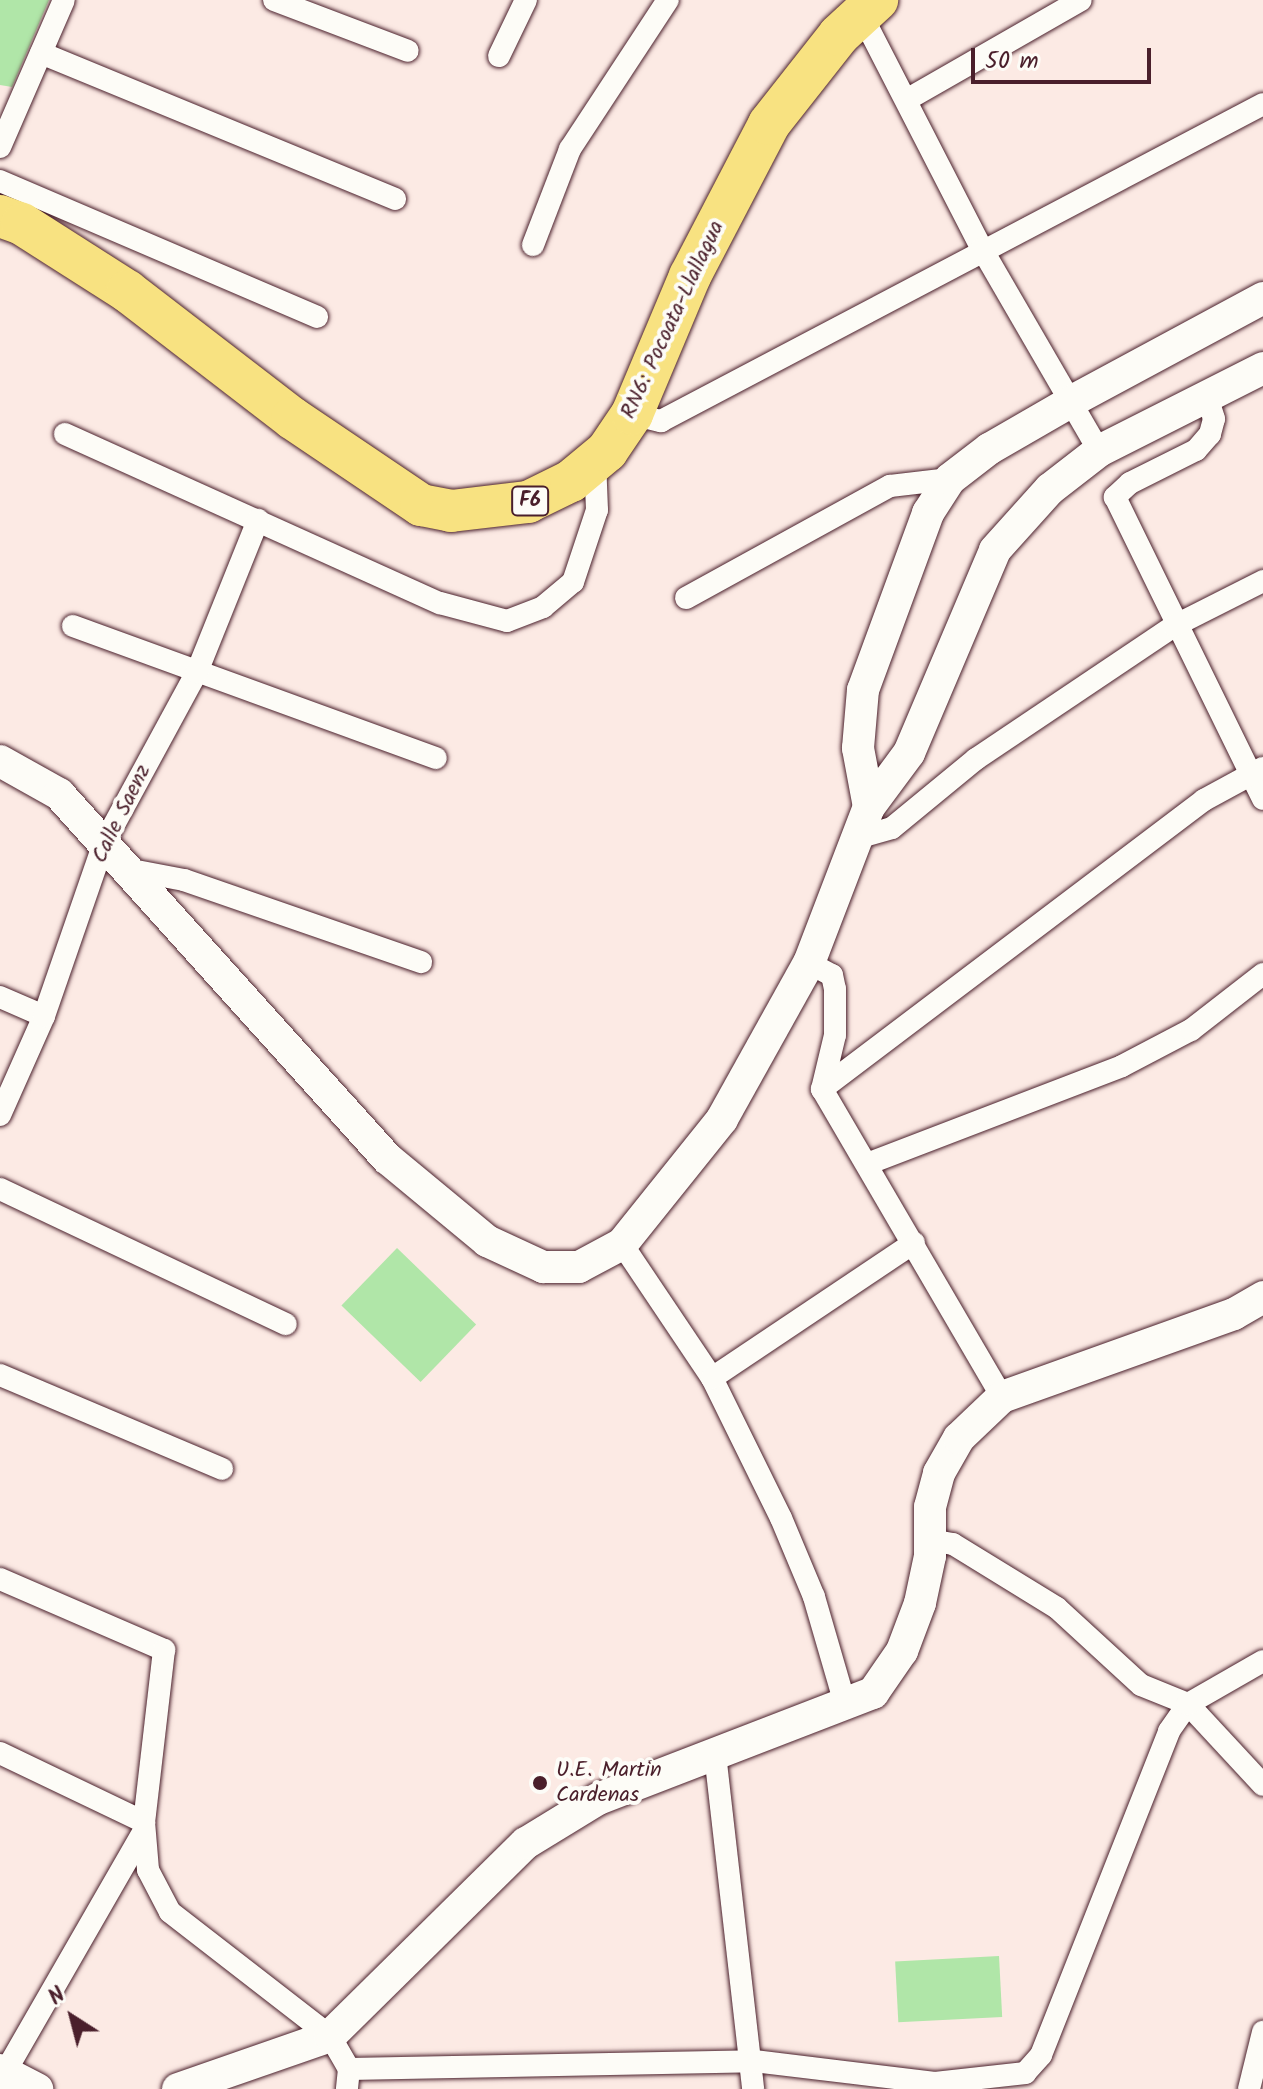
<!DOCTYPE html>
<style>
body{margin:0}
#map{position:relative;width:1263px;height:2089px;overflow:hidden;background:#fceae4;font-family:Kalam,sans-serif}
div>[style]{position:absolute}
.green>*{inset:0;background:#b0e6a8;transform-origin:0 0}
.roads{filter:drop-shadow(0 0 2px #4a1f2b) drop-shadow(0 0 2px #4a1f2b)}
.street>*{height:22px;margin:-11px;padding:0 11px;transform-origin:11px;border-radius:11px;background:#fdfcf7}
.secondary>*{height:32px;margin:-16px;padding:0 16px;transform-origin:16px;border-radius:16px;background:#fdfcf7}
.highway>*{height:42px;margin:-21px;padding:0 21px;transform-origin:21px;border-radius:21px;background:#f8e281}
.dots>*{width:22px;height:22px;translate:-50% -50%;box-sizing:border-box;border:4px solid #fdfcf7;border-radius:50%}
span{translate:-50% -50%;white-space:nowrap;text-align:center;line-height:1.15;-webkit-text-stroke:8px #fdfcf7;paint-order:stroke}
.shield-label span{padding:2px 6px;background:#fdfcf7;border:2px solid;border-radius:6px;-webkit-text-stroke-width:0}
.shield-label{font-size:20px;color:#4a1f2b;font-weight:700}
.street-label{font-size:22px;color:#4a1f2b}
.poi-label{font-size:22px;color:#4a1f2b}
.left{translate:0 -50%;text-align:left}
.north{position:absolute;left:32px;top:1977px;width:80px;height:80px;-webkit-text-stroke:6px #fdfcf7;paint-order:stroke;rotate:324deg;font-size:22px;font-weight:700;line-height:32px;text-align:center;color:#4a1f2b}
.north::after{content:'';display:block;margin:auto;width:28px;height:36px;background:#4a1f2b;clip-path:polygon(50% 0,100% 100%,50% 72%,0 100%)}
.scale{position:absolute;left:971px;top:48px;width:180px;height:36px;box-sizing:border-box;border:4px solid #4a1f2b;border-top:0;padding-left:10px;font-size:24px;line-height:28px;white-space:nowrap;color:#4a1f2b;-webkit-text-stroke:6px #fdfcf7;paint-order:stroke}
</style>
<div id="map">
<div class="green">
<div style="clip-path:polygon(0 0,49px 0,12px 87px,0 85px)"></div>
<div style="left:397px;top:1248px;width:110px;height:80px;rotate:44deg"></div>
<div style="left:999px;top:1956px;width:61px;height:104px;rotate:87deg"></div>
</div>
<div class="roads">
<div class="street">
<div style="left:274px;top:0;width:143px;rotate:20.8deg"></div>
<div style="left:858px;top:8px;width:271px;rotate:62.8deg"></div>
<div style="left:982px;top:249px;width:233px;rotate:59.9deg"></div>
<div style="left:41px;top:53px;width:383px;rotate:22.4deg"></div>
<div style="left:499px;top:56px;width:62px;rotate:-64.3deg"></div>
<div style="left:908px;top:99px;width:199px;rotate:-29.8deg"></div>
<div style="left:0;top:147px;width:160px;rotate:-66.5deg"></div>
<div style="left:0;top:181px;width:345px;rotate:23.2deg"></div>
<div style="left:533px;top:245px;width:103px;rotate:-68.9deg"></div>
<div style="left:570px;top:149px;width:178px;rotate:-56.7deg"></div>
<div style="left:1207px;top:397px;width:23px;rotate:72deg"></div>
<div style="left:1214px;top:419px;width:16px;rotate:105deg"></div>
<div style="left:1210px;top:434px;width:21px;rotate:131deg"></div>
<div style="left:1196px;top:450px;width:74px;rotate:153.4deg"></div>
<div style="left:1130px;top:483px;width:21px;rotate:137deg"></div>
<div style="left:1115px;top:497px;width:336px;rotate:63.9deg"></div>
<div style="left:632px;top:414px;width:30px;rotate:14deg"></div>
<div style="left:661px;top:421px;width:680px;rotate:-27.77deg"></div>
<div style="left:65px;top:434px;width:411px;rotate:24.3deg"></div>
<div style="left:440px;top:603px;width:69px;rotate:15deg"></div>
<div style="left:507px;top:621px;width:39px;rotate:-21deg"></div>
<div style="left:543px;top:607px;width:39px;rotate:-40deg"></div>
<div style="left:573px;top:582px;width:76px;rotate:-71.6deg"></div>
<div style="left:597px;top:510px;width:49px;rotate:-92.3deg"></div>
<div style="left:686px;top:598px;width:233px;rotate:-28.8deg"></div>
<div style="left:890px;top:486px;width:60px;rotate:-6.7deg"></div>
<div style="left:73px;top:626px;width:386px;rotate:20deg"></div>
<div style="left:857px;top:838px;width:36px;rotate:-16deg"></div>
<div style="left:892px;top:828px;width:109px;rotate:-39.4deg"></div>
<div style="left:976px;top:759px;width:239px;rotate:-33.9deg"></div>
<div style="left:1174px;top:626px;width:100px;rotate:-26.8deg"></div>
<div style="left:126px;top:869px;width:59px;rotate:10.7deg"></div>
<div style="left:184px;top:880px;width:251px;rotate:19.1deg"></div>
<div style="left:809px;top:963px;width:26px;rotate:28deg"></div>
<div style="left:832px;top:975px;width:14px;rotate:78deg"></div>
<div style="left:835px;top:989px;width:46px;rotate:90deg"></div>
<div style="left:835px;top:1035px;width:56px;rotate:103.5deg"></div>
<div style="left:822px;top:1089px;width:357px;rotate:59.7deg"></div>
<div style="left:0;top:997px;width:48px;rotate:23.4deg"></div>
<div style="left:822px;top:1089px;width:479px;rotate:-37.1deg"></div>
<div style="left:1204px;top:800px;width:67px;rotate:-28.5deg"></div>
<div style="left:0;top:1115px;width:108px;rotate:-66deg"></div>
<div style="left:44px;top:1016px;width:183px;rotate:-70.9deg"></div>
<div style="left:104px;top:843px;width:195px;rotate:-61.5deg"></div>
<div style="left:197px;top:672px;width:164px;rotate:-68.1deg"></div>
<div style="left:867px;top:1164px;width:273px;rotate:-21deg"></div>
<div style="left:1122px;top:1066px;width:78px;rotate:-27.6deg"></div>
<div style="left:1191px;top:1030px;width:91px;rotate:-37.9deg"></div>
<div style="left:0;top:1189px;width:316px;rotate:25.3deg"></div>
<div style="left:622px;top:1244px;width:161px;rotate:56.1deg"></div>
<div style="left:712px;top:1378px;width:156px;rotate:63.8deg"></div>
<div style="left:781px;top:1518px;width:86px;rotate:67.3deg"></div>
<div style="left:814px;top:1597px;width:111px;rotate:73.8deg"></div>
<div style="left:0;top:1375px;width:241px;rotate:22.9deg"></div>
<div style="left:712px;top:1378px;width:243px;rotate:-33.8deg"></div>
<div style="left:930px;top:1540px;width:23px;rotate:10deg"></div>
<div style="left:953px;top:1544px;width:122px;rotate:31.6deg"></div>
<div style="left:1057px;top:1608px;width:114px;rotate:42.5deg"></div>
<div style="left:1141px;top:1685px;width:51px;rotate:22deg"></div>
<div style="left:1188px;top:1704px;width:110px;rotate:47.2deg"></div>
<div style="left:0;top:1579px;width:179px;rotate:23.4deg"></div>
<div style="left:164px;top:1650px;width:173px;rotate:96.6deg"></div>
<div style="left:0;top:1753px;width:160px;rotate:25.6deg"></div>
<div style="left:144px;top:1822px;width:48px;rotate:85.2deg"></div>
<div style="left:148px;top:1870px;width:47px;rotate:62.4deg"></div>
<div style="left:170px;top:1912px;width:202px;rotate:37.8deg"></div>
<div style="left:330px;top:2036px;width:38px;rotate:60deg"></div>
<div style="left:349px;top:2069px;width:20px;rotate:96deg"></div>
<div style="left:715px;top:1754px;width:337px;rotate:83.5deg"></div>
<div style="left:349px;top:2069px;width:405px;rotate:-1.1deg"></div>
<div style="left:754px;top:2061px;width:182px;rotate:6.9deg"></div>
<div style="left:935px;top:2083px;width:91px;rotate:-6.3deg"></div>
<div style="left:1025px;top:2073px;width:24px;rotate:-48deg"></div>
<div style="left:1041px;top:2055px;width:348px;rotate:-68.4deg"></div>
<div style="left:1169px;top:1731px;width:33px;rotate:-55deg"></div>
<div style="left:1188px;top:1704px;width:86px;rotate:-29.8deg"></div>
<div style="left:0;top:2081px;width:285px;rotate:-60.1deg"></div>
<div style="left:1249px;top:2089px;width:59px;rotate:-76.2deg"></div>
</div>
<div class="secondary">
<div style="left:0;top:761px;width:68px;rotate:29.2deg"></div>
<div style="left:59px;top:794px;width:491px;rotate:48deg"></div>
<div style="left:388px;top:1159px;width:129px;rotate:39.6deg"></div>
<div style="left:487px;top:1241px;width:62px;rotate:24.9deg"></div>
<div style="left:543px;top:1267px;width:36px"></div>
<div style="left:579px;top:1267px;width:49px;rotate:-28.1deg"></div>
<div style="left:622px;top:1244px;width:160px;rotate:-51.3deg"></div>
<div style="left:722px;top:1119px;width:179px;rotate:-60.9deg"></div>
<div style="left:809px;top:963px;width:167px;rotate:-69deg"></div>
<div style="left:869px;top:807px;width:67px;rotate:-53.5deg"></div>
<div style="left:909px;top:753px;width:220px;rotate:-67deg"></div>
<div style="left:995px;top:550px;width:82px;rotate:-48deg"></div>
<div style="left:1050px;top:489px;width:62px;rotate:-37.8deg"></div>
<div style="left:1099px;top:451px;width:184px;rotate:-26.8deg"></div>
<div style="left:869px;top:807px;width:60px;rotate:-100.6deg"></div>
<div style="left:858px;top:748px;width:58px;rotate:-85.1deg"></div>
<div style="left:863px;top:690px;width:189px;rotate:-69.8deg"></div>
<div style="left:928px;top:513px;width:40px;rotate:-57.1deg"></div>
<div style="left:950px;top:479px;width:49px;rotate:-37.6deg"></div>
<div style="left:989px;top:449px;width:96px;rotate:-30deg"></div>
<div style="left:1072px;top:401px;width:217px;rotate:-28.3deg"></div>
<div style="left:0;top:2070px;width:42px;rotate:27.2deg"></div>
<div style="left:178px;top:2089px;width:161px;rotate:-19.2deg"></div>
<div style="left:330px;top:2036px;width:275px;rotate:-44.6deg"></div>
<div style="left:526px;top:1843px;width:84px;rotate:-31.4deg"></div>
<div style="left:598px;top:1799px;width:295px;rotate:-21.1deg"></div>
<div style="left:873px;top:1693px;width:51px;rotate:-55.4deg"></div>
<div style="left:902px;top:1651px;width:51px;rotate:-69.4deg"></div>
<div style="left:920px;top:1603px;width:48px;rotate:-78deg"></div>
<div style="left:930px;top:1556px;width:49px;rotate:-90deg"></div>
<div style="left:930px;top:1507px;width:35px;rotate:-75deg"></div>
<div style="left:939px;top:1473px;width:40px;rotate:-60.3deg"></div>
<div style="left:959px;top:1438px;width:59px;rotate:-43.6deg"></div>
<div style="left:1002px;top:1397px;width:246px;rotate:-19.7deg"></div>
<div style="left:1234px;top:1314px;width:34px;rotate:-30deg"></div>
</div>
<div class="highway">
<div style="left:0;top:216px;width:23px;rotate:20deg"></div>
<div style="left:22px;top:224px;width:125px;rotate:32.5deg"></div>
<div style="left:127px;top:291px;width:208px;rotate:37.6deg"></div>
<div style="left:292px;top:418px;width:156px;rotate:34deg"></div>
<div style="left:421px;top:505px;width:31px;rotate:11deg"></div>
<div style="left:451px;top:511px;width:78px;rotate:-6.7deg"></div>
<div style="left:528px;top:502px;width:48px;rotate:-26deg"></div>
<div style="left:571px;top:481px;width:47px;rotate:-39.8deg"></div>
<div style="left:607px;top:451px;width:45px;rotate:-56deg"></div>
<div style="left:632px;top:414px;width:150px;rotate:-67.2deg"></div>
<div style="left:690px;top:276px;width:171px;rotate:-62.5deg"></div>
<div style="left:769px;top:124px;width:113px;rotate:-51.8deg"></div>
<div style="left:839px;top:35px;width:52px;rotate:-42.6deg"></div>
</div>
</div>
<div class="dots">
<div style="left:540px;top:1783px;background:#4a1f2b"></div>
</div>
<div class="shield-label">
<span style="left:530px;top:501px">F6</span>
</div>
<div class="street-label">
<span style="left:673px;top:320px;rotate:-65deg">RN6: Pocoata-Llallagua</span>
<span style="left:122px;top:814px;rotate:-64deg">Calle Saenz</span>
</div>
<div class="poi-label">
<span class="left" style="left:556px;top:1783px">U.E. Martin<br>Cardenas</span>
</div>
<div class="north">N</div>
<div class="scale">50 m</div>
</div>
